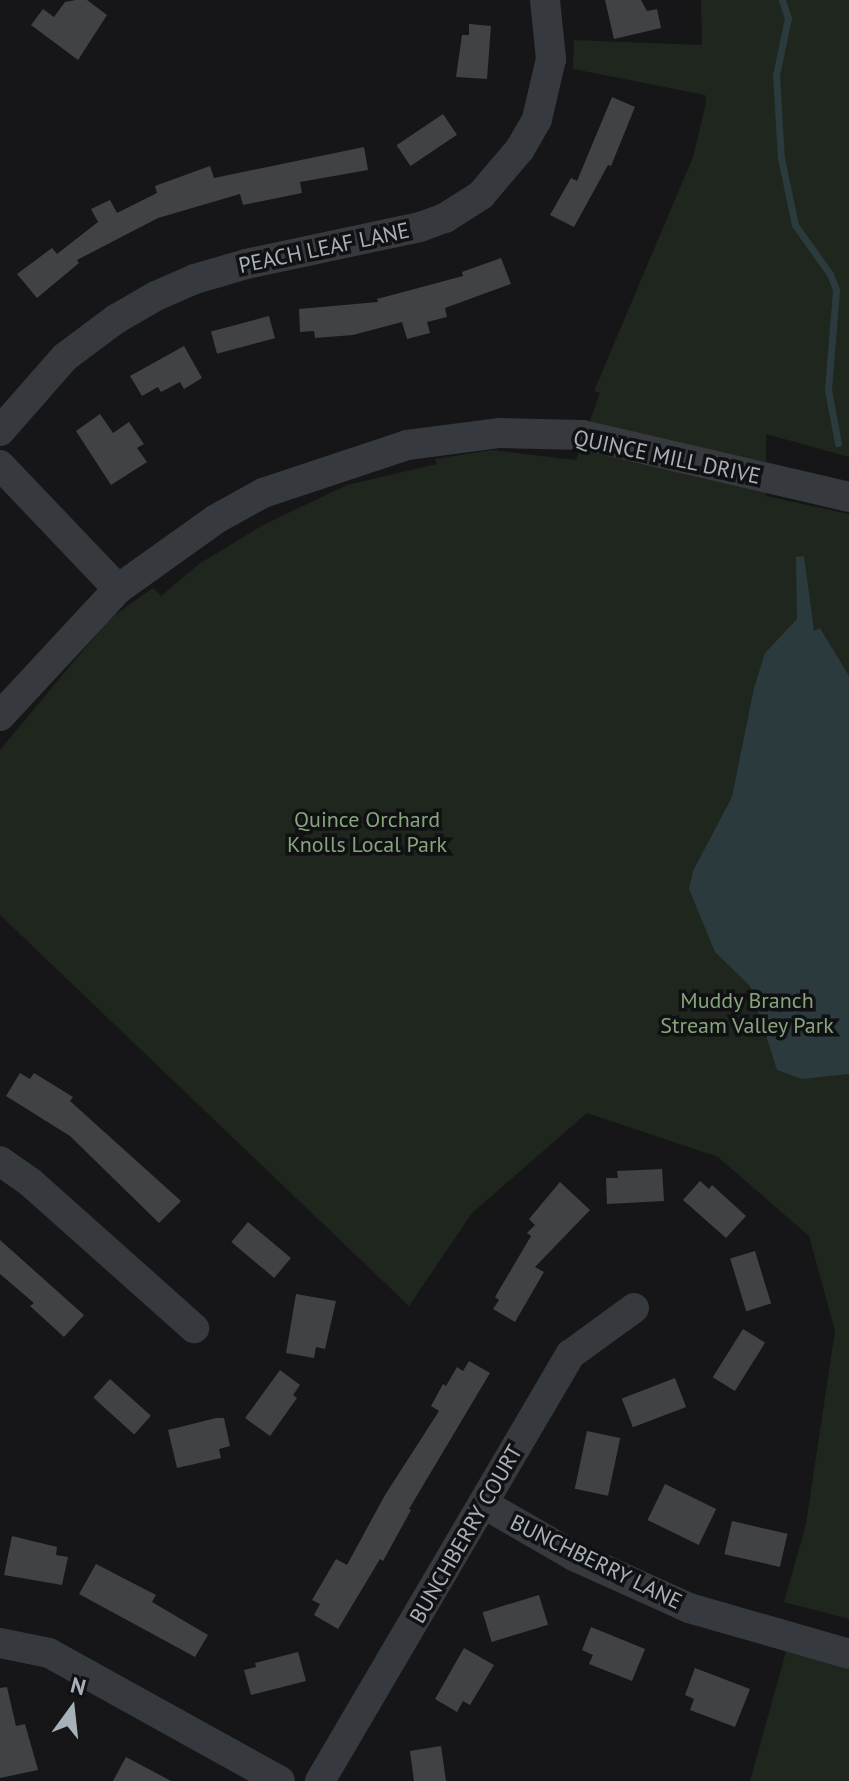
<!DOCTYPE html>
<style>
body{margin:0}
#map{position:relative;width:849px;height:1781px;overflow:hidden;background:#161618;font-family:"PT Sans",sans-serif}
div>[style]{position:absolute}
.green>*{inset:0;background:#1e261d}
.water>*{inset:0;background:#2b3a3d}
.stream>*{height:7px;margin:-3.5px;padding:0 3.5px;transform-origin:3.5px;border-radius:3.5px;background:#2b3a3d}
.building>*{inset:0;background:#404245;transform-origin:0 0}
.minor>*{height:30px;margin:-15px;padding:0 15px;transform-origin:15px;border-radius:15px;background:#36393d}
span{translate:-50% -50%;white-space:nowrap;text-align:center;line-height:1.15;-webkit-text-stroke:7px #111113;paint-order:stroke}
.street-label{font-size:22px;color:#a7b1b9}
.park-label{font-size:22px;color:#86a57d}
.north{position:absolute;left:32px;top:1669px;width:80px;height:80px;-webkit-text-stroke:6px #111113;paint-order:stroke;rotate:15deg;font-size:22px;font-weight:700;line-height:32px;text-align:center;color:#a7b1b9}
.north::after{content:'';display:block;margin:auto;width:28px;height:36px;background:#a7b1b9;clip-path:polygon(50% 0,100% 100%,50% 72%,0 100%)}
</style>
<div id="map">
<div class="green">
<div style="clip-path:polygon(701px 0,849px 0,849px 457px,766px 434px,766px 496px,849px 514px,849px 1619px,784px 1602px,806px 1524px,835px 1331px,809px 1236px,718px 1157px,587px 1113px,472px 1213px,409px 1306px,0 915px,0 750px,109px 619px,153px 588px,161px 596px,199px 564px,263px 525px,347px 485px,437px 464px,435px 459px,492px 450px,576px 460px,600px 393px,594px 391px,693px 157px,706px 103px,705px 95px,573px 69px,574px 40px,702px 45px)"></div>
<div style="clip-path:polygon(790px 1637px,849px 1654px,849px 1781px,750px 1781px)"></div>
</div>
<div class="water">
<div style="clip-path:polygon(804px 556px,814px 631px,820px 628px,849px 676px,849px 1074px,802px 1079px,777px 1070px,750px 986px,715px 952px,689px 889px,693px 871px,732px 797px,754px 688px,765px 653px,797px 619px,796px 557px)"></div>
</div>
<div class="stream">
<div style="left:782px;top:0;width:19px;rotate:72deg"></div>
<div style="left:788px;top:18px;width:58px;rotate:101.9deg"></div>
<div style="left:776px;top:75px;width:83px;rotate:86.6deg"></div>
<div style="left:781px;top:158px;width:68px;rotate:78.2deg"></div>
<div style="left:795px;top:225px;width:60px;rotate:54.5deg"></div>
<div style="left:830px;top:274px;width:17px;rotate:69deg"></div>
<div style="left:836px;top:290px;width:100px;rotate:94.6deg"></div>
<div style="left:828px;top:390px;width:54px;rotate:79.3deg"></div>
</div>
<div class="building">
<div style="clip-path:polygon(76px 0,87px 0,107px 15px,78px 60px,31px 25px,43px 9px,54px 17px,65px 2px)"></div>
<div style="clip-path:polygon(605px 0,641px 0,647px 11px,657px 9px,661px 28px,614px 39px)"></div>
<div style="clip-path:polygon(469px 24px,491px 26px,487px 79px,456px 77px,462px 35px,469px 35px)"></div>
<div style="clip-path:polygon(612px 97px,635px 107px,611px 166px,608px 165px,574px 227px,550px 215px,571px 178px,577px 181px)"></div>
<div style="left:443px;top:114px;width:25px;height:56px;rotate:56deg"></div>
<div style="clip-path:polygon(364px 147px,368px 170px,300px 182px,302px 193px,243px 205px,240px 194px,158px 218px,77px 260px,79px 263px,37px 298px,17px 274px,52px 248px,57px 254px,98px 222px,91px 209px,110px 200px,117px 213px,157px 193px,155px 186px,210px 166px,214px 178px)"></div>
<div style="clip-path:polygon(501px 258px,511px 284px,445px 308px,447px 317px,427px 322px,430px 333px,407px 339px,402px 322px,353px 335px,315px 338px,314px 331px,300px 332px,299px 309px,378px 302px,377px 299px,463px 276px,462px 272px)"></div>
<div style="left:269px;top:316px;width:23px;height:60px;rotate:75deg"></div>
<div style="clip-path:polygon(184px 346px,202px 378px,184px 389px,180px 382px,161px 392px,158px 387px,142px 396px,130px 376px)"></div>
<div style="clip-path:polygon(100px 414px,113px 433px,129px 422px,144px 444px,137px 448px,147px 462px,111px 485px,76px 431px)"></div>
<div style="clip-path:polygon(20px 1073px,30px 1079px,34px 1073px,73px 1097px,70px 1101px,181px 1201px,159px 1223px,70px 1136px,6px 1096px)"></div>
<div style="clip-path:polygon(662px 1169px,664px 1201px,607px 1204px,606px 1178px,618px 1178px,617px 1171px)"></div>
<div style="clip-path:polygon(700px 1181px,709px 1189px,712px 1185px,746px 1216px,726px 1238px,683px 1200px)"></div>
<div style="clip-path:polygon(560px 1182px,590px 1210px,535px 1267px,544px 1272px,515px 1322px,493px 1309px,499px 1300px,495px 1297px,531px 1236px,527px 1233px,535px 1225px,529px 1219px)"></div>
<div style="left:248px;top:1222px;width:56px;height:26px;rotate:40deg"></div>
<div style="clip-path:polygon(0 1240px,84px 1315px,64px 1337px,30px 1306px,34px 1303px,0 1274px)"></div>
<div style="left:755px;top:1251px;width:55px;height:26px;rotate:73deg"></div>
<div style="clip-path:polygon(296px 1294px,336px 1301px,325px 1349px,316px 1347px,314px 1358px,286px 1353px)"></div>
<div style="left:743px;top:1329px;width:26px;height:57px;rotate:32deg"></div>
<div style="clip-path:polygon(469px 1361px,490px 1373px,409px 1509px,411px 1510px,383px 1561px,380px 1559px,338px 1629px,314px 1615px,320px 1604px,312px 1600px,336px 1559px,347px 1565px,385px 1495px,439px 1411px,431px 1406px,443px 1384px,446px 1386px,457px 1367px,463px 1371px)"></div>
<div style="clip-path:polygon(280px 1370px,300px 1385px,293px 1395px,297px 1398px,270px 1436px,245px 1418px)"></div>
<div style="left:675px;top:1378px;width:31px;height:57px;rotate:69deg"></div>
<div style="left:110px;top:1379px;width:55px;height:25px;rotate:42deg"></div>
<div style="clip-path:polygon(216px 1418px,224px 1418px,230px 1446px,219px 1449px,221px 1458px,177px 1468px,168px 1430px)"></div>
<div style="left:587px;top:1431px;width:34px;height:59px;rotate:12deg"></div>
<div style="left:665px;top:1484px;width:57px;height:40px;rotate:26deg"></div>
<div style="left:732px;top:1521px;width:57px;height:34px;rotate:13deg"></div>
<div style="clip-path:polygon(12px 1536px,57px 1547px,56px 1555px,68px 1557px,62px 1585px,4px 1575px)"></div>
<div style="clip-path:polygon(96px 1564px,156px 1595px,152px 1602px,208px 1635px,195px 1657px,79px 1594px)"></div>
<div style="left:539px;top:1595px;width:31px;height:59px;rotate:73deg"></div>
<div style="clip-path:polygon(591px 1627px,645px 1649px,632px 1681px,589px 1664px,593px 1655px,582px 1650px)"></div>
<div style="clip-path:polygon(464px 1648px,494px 1665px,470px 1705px,463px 1701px,457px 1712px,435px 1699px)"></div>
<div style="clip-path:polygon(298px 1652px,306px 1681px,251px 1695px,244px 1670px,256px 1667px,255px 1663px)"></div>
<div style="clip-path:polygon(695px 1668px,750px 1689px,735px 1727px,690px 1710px,694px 1699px,685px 1695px)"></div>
<div style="clip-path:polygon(7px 1687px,16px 1726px,25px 1724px,38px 1770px,0 1778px,0 1688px)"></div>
<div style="clip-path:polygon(441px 1746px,446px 1781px,414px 1781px,410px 1751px)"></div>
<div style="clip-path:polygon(126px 1757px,171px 1781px,113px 1781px)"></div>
</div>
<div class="minor">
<div style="left:0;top:431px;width:98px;rotate:-48.7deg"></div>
<div style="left:65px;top:357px;width:64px;rotate:-36.7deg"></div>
<div style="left:116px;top:319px;width:46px;rotate:-29.9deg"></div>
<div style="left:156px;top:296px;width:43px;rotate:-23.6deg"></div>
<div style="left:195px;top:279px;width:53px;rotate:-16.4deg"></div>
<div style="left:246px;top:264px;width:178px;rotate:-12deg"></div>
<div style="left:420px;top:227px;width:27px;rotate:-20deg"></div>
<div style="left:445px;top:218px;width:43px;rotate:-32.6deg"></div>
<div style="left:481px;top:195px;width:60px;rotate:-49.7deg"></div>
<div style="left:520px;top:149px;width:34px;rotate:-60deg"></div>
<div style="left:537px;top:119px;width:62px;rotate:-76.9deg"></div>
<div style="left:551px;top:59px;width:59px;rotate:-95.8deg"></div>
<div style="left:0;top:465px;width:171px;rotate:46.4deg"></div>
<div style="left:0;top:716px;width:173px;rotate:-47.1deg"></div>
<div style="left:118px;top:589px;width:120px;rotate:-35.5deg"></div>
<div style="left:216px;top:519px;width:54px;rotate:-29deg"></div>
<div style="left:263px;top:493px;width:152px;rotate:-18.4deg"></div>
<div style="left:407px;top:445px;width:94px;rotate:-7.4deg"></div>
<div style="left:500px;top:433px;width:83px;rotate:1.4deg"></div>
<div style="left:583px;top:435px;width:273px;rotate:13.1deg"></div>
<div style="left:0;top:1161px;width:37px;rotate:35deg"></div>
<div style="left:30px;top:1182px;width:220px;rotate:41.7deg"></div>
<div style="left:484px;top:1504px;width:104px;rotate:30deg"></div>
<div style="left:574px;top:1556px;width:126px;rotate:24.3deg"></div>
<div style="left:689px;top:1608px;width:166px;rotate:16deg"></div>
<div style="left:0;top:1643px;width:50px;rotate:11.5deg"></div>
<div style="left:49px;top:1653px;width:264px;rotate:29deg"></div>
<div style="left:320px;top:1781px;width:495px;rotate:-59.6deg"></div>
<div style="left:571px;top:1354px;width:78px;rotate:-36.1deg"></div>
</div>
<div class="street-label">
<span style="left:324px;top:248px;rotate:-12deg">PEACH LEAF LANE</span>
<span style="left:667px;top:457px;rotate:12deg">QUINCE MILL DRIVE</span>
<span style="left:466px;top:1534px;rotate:-60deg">BUNCHBERRY COURT</span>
<span style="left:596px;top:1562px;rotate:26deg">BUNCHBERRY LANE</span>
</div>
<div class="park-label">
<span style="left:367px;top:832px">Quince Orchard<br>Knolls Local Park</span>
<span style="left:747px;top:1013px">Muddy Branch<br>Stream Valley Park</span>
</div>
<div class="north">N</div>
</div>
